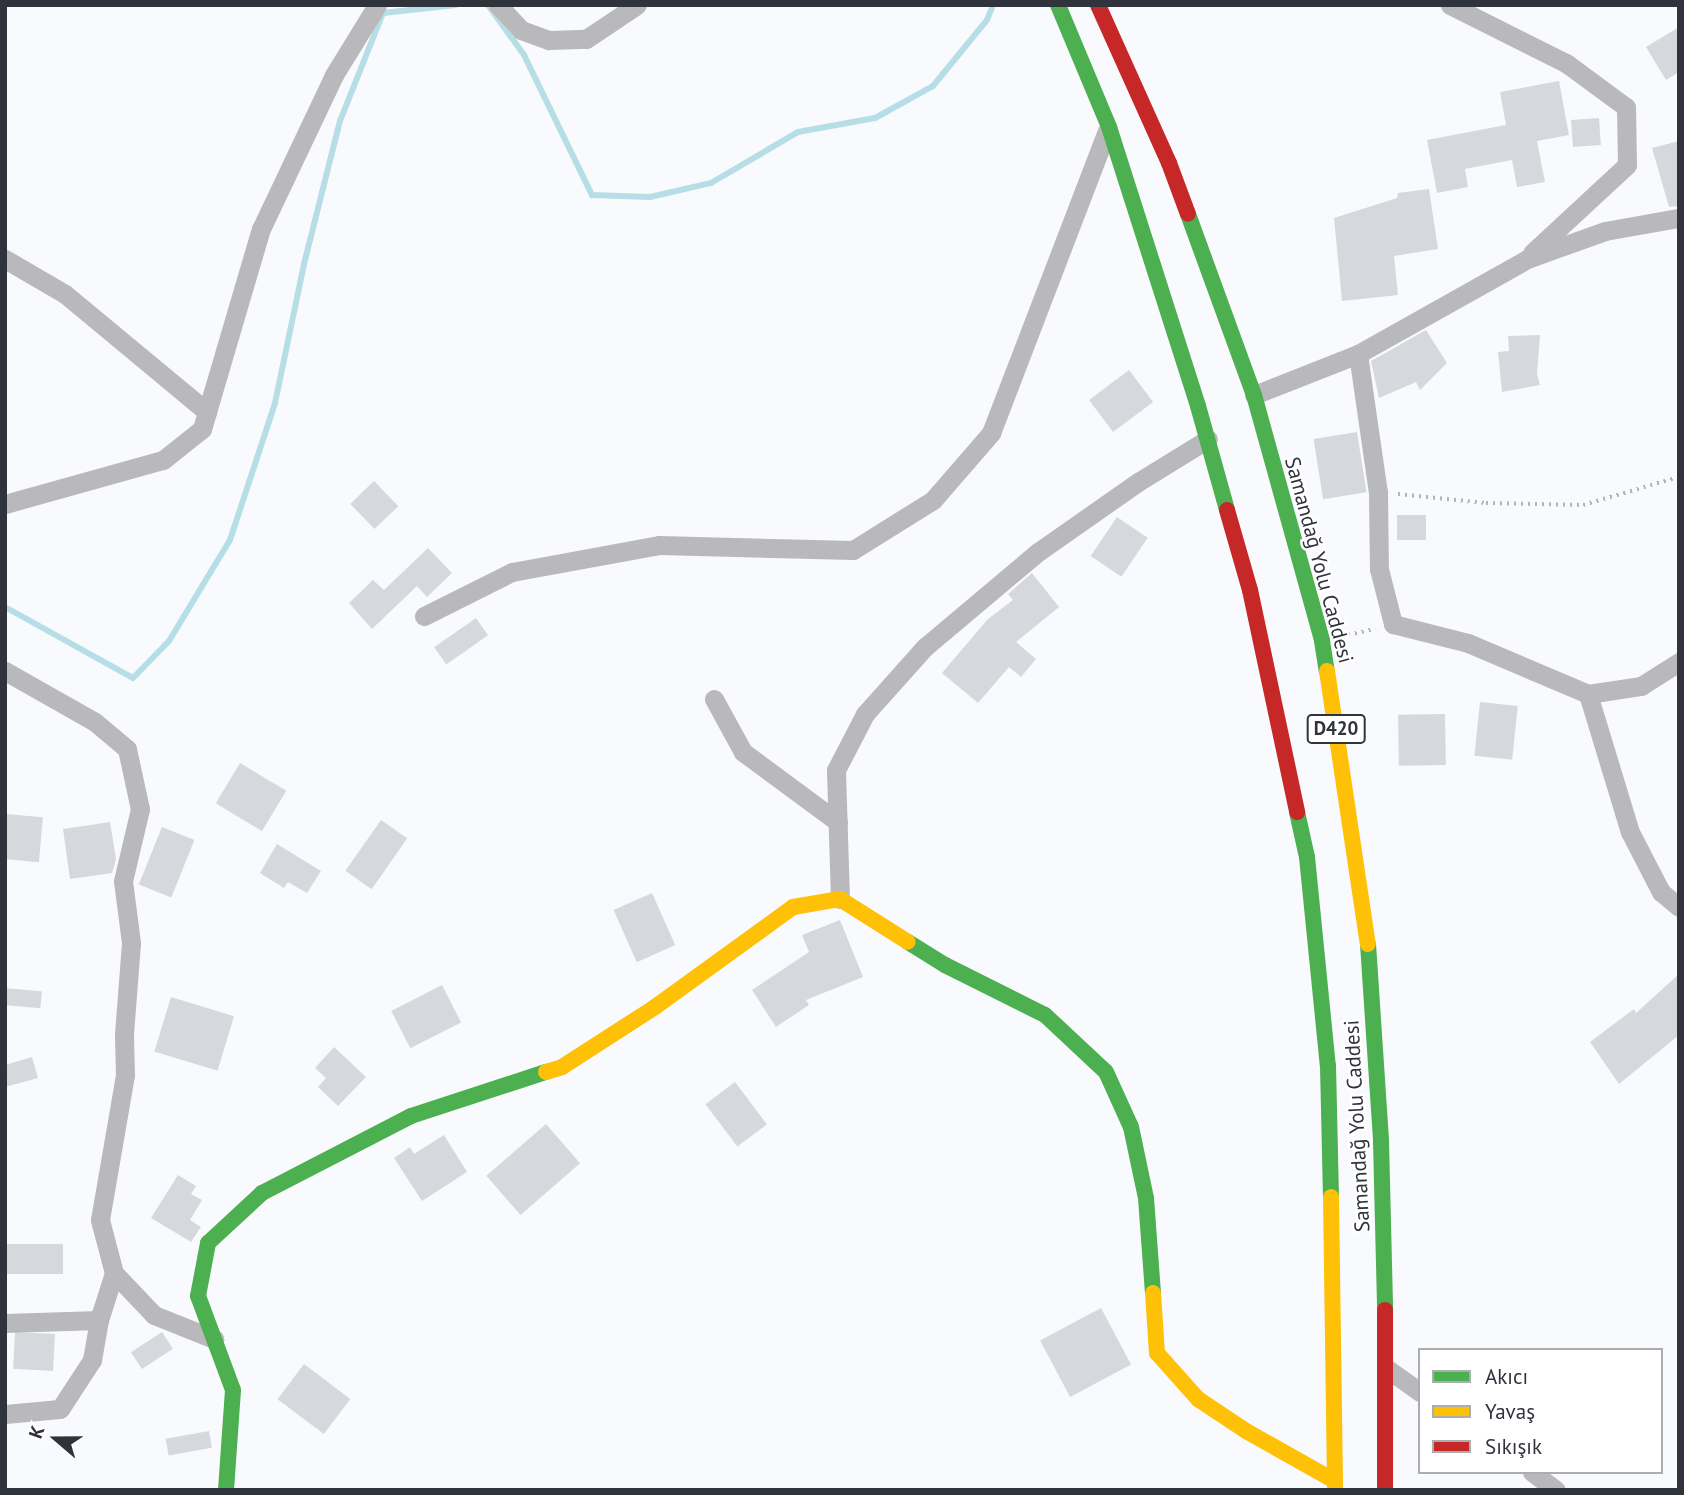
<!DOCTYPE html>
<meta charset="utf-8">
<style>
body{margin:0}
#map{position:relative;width:1684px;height:1495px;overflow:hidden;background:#f9fafd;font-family:"PT Sans",sans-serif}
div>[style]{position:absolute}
.stream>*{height:6px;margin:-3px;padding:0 3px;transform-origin:3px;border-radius:3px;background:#b6dee7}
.building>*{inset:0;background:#d5d9de;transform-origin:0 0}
.path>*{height:3.5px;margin-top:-1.75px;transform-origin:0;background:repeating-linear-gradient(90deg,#b4b3b7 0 2px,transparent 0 7px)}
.street>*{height:19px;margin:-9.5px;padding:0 9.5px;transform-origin:9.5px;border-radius:9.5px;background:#b9b9bc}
.fast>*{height:16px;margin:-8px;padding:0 8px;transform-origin:8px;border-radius:8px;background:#4caf50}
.slow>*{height:16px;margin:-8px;padding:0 8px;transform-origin:8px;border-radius:8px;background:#ffc107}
.jam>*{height:16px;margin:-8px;padding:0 8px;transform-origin:8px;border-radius:8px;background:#c62828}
span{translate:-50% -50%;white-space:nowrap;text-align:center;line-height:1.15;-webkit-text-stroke:5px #fff;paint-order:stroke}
.shield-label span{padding:2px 5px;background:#fff;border:2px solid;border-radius:5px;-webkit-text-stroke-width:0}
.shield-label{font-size:19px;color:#30333c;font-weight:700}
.street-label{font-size:21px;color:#30333c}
.frame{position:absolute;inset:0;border:7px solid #30333c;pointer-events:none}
.legend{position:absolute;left:1418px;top:1348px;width:245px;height:126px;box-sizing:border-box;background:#fff;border:2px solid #acadb1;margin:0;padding:9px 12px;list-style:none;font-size:21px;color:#30333c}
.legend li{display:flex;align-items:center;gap:14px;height:35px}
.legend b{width:35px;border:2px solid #acadb1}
.north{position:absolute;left:21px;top:1404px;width:70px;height:70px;-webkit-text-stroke:5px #fff;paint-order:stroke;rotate:290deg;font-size:19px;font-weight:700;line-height:28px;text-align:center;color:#30333c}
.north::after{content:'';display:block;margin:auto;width:24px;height:32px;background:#30333c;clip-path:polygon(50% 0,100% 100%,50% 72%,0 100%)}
</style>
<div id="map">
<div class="stream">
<div style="left:488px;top:5px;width:62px;rotate:54.2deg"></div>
<div style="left:524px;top:55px;width:156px;rotate:64.1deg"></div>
<div style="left:592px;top:195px;width:58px;rotate:2deg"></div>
<div style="left:650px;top:197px;width:63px;rotate:-12.9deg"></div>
<div style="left:711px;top:183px;width:101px;rotate:-30.4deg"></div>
<div style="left:798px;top:132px;width:78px;rotate:-10.3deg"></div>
<div style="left:875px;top:118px;width:66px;rotate:-28.9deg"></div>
<div style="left:933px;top:86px;width:85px;rotate:-50.7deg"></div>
<div style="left:987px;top:20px;width:16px;rotate:-68deg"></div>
<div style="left:5px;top:607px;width:146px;rotate:29deg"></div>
<div style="left:133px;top:678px;width:52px;rotate:-45.8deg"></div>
<div style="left:169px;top:641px;width:118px;rotate:-58.9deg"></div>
<div style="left:230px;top:540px;width:144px;rotate:-71.8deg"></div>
<div style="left:275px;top:403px;width:142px;rotate:-78.2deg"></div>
<div style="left:304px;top:264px;width:147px;rotate:-75.9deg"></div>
<div style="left:340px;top:121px;width:116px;rotate:-68.3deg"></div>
<div style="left:383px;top:13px;width:73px;rotate:-6.3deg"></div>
</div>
<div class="building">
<div style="clip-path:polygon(1679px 27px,1679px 72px,1666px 80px,1646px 47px)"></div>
<div style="clip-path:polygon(1559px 81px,1569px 135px,1537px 141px,1545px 182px,1517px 187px,1512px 160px,1465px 169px,1468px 187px,1437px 193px,1427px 140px,1506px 125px,1500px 92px)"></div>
<div style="left:1599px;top:118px;width:27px;height:28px;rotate:86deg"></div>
<div style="clip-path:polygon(1679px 141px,1679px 206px,1669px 207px,1652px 148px)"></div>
<div style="clip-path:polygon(1429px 189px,1438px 249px,1394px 256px,1398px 295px,1342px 301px,1334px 218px,1397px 198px,1398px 193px)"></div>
<div style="clip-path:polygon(1426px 330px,1447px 363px,1420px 390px,1416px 382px,1379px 398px,1371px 361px)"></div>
<div style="clip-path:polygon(1540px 335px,1537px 374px,1540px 385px,1502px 392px,1498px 352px,1509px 351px,1508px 336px)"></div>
<div style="left:1129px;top:370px;width:40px;height:50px;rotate:53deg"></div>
<div style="left:1357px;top:432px;width:61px;height:44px;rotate:81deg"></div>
<div style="left:374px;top:481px;width:35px;height:33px;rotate:46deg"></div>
<div style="left:1397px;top:515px;width:29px;height:25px"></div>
<div style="left:1117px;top:517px;width:37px;height:47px;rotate:34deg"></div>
<div style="clip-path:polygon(428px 548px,452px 573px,427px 597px,417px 586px,372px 629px,349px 603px,373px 580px,384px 590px)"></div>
<div style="clip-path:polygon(1032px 573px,1059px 607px,1016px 642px,1036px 659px,1021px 677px,1009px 667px,978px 703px,942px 673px,988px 619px,1013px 600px,1008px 594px)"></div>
<div style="left:476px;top:618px;width:21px;height:51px;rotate:55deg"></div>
<div style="left:1480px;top:702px;width:38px;height:54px;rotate:6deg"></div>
<div style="left:1445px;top:714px;width:51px;height:47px;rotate:89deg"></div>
<div style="left:240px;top:763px;width:54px;height:47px;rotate:31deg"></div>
<div style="left:5px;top:814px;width:38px;height:45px;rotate:5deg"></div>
<div style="left:381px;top:820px;width:32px;height:62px;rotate:35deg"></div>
<div style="clip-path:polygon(110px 822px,116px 859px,112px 873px,70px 879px,63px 829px)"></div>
<div style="left:162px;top:827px;width:35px;height:62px;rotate:22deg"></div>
<div style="clip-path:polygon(277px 844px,321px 871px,307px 893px,288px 882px,284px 888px,260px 873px)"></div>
<div style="left:652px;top:893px;width:57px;height:42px;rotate:66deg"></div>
<div style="clip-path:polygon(840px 920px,863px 977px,806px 1000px,809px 1005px,776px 1027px,752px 990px,809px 952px,802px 935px)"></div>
<div style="clip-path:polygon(1679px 974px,1679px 1035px,1619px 1084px,1590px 1042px,1634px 1009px,1636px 1013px)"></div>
<div style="left:442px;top:985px;width:42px;height:57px;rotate:63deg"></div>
<div style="left:5px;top:988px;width:37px;height:17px;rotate:5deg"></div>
<div style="left:171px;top:997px;width:66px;height:57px;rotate:17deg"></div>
<div style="clip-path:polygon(334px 1047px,366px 1077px,338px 1106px,318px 1087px,326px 1078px,315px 1068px)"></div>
<div style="clip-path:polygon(32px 1057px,38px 1078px,5px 1087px,5px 1065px)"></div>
<div style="left:735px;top:1082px;width:53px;height:37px;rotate:53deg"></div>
<div style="left:546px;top:1124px;width:52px;height:79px;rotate:49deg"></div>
<div style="clip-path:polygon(444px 1135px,467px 1172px,422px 1201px,394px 1158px,410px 1147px,414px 1154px)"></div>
<div style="clip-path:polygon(178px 1175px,196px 1186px,191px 1194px,202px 1200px,190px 1220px,201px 1227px,191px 1242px,151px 1218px)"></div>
<div style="left:63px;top:1244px;width:30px;height:58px;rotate:90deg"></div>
<div style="left:1101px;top:1308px;width:64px;height:69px;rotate:62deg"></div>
<div style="left:162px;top:1332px;width:20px;height:37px;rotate:57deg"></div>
<div style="left:55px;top:1334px;width:37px;height:40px;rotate:93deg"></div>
<div style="left:304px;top:1364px;width:58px;height:44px;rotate:37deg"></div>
<div style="left:209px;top:1431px;width:17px;height:44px;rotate:80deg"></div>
</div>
<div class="path">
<div style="left:1398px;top:494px;width:88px;rotate:5.8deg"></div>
<div style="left:1486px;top:503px;width:97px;rotate:1.2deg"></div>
<div style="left:1583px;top:505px;width:100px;rotate:-16.3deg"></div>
<div style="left:1348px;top:635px;width:28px;rotate:-13deg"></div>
</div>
<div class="street">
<div style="left:498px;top:5px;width:34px;rotate:47deg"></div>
<div style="left:521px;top:30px;width:30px;rotate:20deg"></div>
<div style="left:549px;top:40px;width:37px;rotate:-2deg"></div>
<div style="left:586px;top:39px;width:61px;rotate:-33.7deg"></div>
<div style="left:1450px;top:5px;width:130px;rotate:26.6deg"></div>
<div style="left:1566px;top:63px;width:74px;rotate:36.3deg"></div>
<div style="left:1626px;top:107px;width:58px;rotate:89deg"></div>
<div style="left:1627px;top:165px;width:129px;rotate:137.2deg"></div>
<div style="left:5px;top:259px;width:69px;rotate:30.3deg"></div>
<div style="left:65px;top:294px;width:185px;rotate:39.7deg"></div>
<div style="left:1358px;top:354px;width:139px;rotate:81.8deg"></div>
<div style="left:1378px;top:492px;width:77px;rotate:89.3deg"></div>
<div style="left:1379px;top:569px;width:57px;rotate:75.7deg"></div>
<div style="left:1393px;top:624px;width:77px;rotate:14.2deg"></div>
<div style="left:1468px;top:643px;width:130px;rotate:23deg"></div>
<div style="left:1588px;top:694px;width:54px;rotate:-8.6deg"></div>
<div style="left:1641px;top:686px;width:45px;rotate:-32.3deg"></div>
<div style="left:1254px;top:395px;width:112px;rotate:-21.5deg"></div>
<div style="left:1358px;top:354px;width:194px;rotate:-29.3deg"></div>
<div style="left:1527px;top:259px;width:83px;rotate:-19.7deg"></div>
<div style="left:1605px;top:231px;width:75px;rotate:-10deg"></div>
<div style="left:5px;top:504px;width:164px;rotate:-15.6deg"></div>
<div style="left:163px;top:460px;width:50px;rotate:-38.5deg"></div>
<div style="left:202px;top:429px;width:209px;rotate:-73.6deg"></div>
<div style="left:261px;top:229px;width:170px;rotate:-64.6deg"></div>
<div style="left:334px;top:75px;width:82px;rotate:-58.4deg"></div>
<div style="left:424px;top:616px;width:98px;rotate:-26.6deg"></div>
<div style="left:512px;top:572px;width:149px;rotate:-10.4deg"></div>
<div style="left:659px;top:545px;width:194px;rotate:1.5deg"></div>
<div style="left:853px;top:550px;width:94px;rotate:-32deg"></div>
<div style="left:933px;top:500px;width:89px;rotate:-49.1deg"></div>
<div style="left:991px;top:433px;width:324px;rotate:-69deg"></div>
<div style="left:5px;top:671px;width:103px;rotate:29.5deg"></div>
<div style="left:95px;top:722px;width:42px;rotate:40.2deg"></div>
<div style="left:127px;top:749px;width:61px;rotate:77.8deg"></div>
<div style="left:140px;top:809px;width:74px;rotate:103.3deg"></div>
<div style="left:123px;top:881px;width:63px;rotate:82.6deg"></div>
<div style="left:131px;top:943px;width:92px;rotate:94.4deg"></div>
<div style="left:124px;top:1035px;width:40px;rotate:88.6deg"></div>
<div style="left:125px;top:1075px;width:147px;rotate:99.8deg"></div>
<div style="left:100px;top:1220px;width:55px;rotate:75.2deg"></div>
<div style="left:114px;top:1273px;width:58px;rotate:46.4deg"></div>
<div style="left:154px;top:1315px;width:65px;rotate:21.8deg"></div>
<div style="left:1588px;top:694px;width:144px;rotate:73.1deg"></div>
<div style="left:1630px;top:832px;width:68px;rotate:62.7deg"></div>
<div style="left:1661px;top:892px;width:23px;rotate:40deg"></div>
<div style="left:714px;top:699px;width:60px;rotate:61.3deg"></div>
<div style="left:743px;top:752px;width:118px;rotate:36.4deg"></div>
<div style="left:840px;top:899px;width:129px;rotate:-91.8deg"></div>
<div style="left:836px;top:770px;width:63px;rotate:-62.6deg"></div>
<div style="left:865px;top:714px;width:90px;rotate:-48.2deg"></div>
<div style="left:925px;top:647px;width:148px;rotate:-40.1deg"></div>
<div style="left:1038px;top:552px;width:122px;rotate:-35deg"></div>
<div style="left:1138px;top:482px;width:82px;rotate:-31.6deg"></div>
<div style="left:5px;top:1323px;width:94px;rotate:-1.8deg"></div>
<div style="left:99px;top:1320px;width:49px;rotate:-72.3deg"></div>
<div style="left:1386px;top:1368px;width:42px;rotate:35.2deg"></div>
<div style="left:5px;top:1414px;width:55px;rotate:-5.2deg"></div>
<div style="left:60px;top:1409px;width:59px;rotate:-56.9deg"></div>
<div style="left:92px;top:1360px;width:41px;rotate:-80.1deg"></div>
<div style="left:1532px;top:1472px;width:30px;rotate:37deg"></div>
</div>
<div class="fast">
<div style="left:1058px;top:5px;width:132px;rotate:67.3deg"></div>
<div style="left:1109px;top:127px;width:293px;rotate:72.3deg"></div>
<div style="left:1198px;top:406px;width:108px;rotate:74.4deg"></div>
<div style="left:1188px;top:214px;width:193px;rotate:70deg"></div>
<div style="left:1254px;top:395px;width:255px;rotate:74.5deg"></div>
<div style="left:1322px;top:641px;width:30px;rotate:81deg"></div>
<div style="left:1297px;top:812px;width:46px;rotate:77.5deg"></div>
<div style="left:1307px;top:857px;width:210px;rotate:84.3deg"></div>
<div style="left:1328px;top:1066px;width:131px;rotate:88.7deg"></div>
<div style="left:908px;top:942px;width:44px;rotate:31.9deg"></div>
<div style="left:945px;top:965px;width:112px;rotate:26.6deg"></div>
<div style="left:1045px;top:1015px;width:83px;rotate:43.1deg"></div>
<div style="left:1106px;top:1072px;width:60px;rotate:65.6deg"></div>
<div style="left:1131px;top:1127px;width:73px;rotate:78.1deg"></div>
<div style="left:1146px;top:1198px;width:95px;rotate:85.8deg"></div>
<div style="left:1368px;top:944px;width:197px;rotate:86.2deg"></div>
<div style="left:1381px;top:1141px;width:169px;rotate:88.6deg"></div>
<div style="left:226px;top:1490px;width:100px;rotate:-86deg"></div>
<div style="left:233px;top:1390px;width:100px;rotate:-110.4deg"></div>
<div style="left:198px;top:1296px;width:54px;rotate:-79.3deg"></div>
<div style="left:208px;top:1243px;width:74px;rotate:-42.8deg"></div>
<div style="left:262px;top:1193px;width:168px;rotate:-27.3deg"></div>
<div style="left:411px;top:1116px;width:142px;rotate:-18.1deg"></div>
</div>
<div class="slow">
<div style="left:1327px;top:671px;width:276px;rotate:81.5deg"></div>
<div style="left:546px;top:1072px;width:17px;rotate:-17deg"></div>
<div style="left:562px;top:1067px;width:111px;rotate:-32.8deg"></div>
<div style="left:655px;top:1007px;width:170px;rotate:-35.9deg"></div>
<div style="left:793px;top:907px;width:48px;rotate:-9.7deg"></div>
<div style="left:840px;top:899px;width:80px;rotate:32.3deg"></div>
<div style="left:1331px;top:1197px;width:293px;rotate:89.2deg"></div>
<div style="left:1153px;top:1293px;width:60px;rotate:86.2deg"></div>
<div style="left:1157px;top:1353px;width:62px;rotate:48.3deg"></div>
<div style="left:1198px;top:1399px;width:58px;rotate:33.7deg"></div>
<div style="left:1246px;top:1431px;width:102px;rotate:29.3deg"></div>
</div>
<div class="jam">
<div style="left:1098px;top:5px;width:173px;rotate:65.8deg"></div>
<div style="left:1169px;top:163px;width:54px;rotate:69.6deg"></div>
<div style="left:1227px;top:510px;width:83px;rotate:74deg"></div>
<div style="left:1250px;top:590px;width:227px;rotate:78deg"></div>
<div style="left:1385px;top:1310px;width:180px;rotate:90deg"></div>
</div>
<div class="shield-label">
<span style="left:1336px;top:729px">D420</span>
</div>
<div class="street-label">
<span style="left:1319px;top:560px;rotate:75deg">Samandağ Yolu Caddesi</span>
<span style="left:1357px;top:1126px;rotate:-93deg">Samandağ Yolu Caddesi</span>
</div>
<div class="frame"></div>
<ul class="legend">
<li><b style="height:9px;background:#4caf50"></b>Akıcı</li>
<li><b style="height:9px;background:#ffc107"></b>Yavaş</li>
<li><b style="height:9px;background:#c62828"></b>Sıkışık</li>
</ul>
<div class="north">K</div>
</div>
